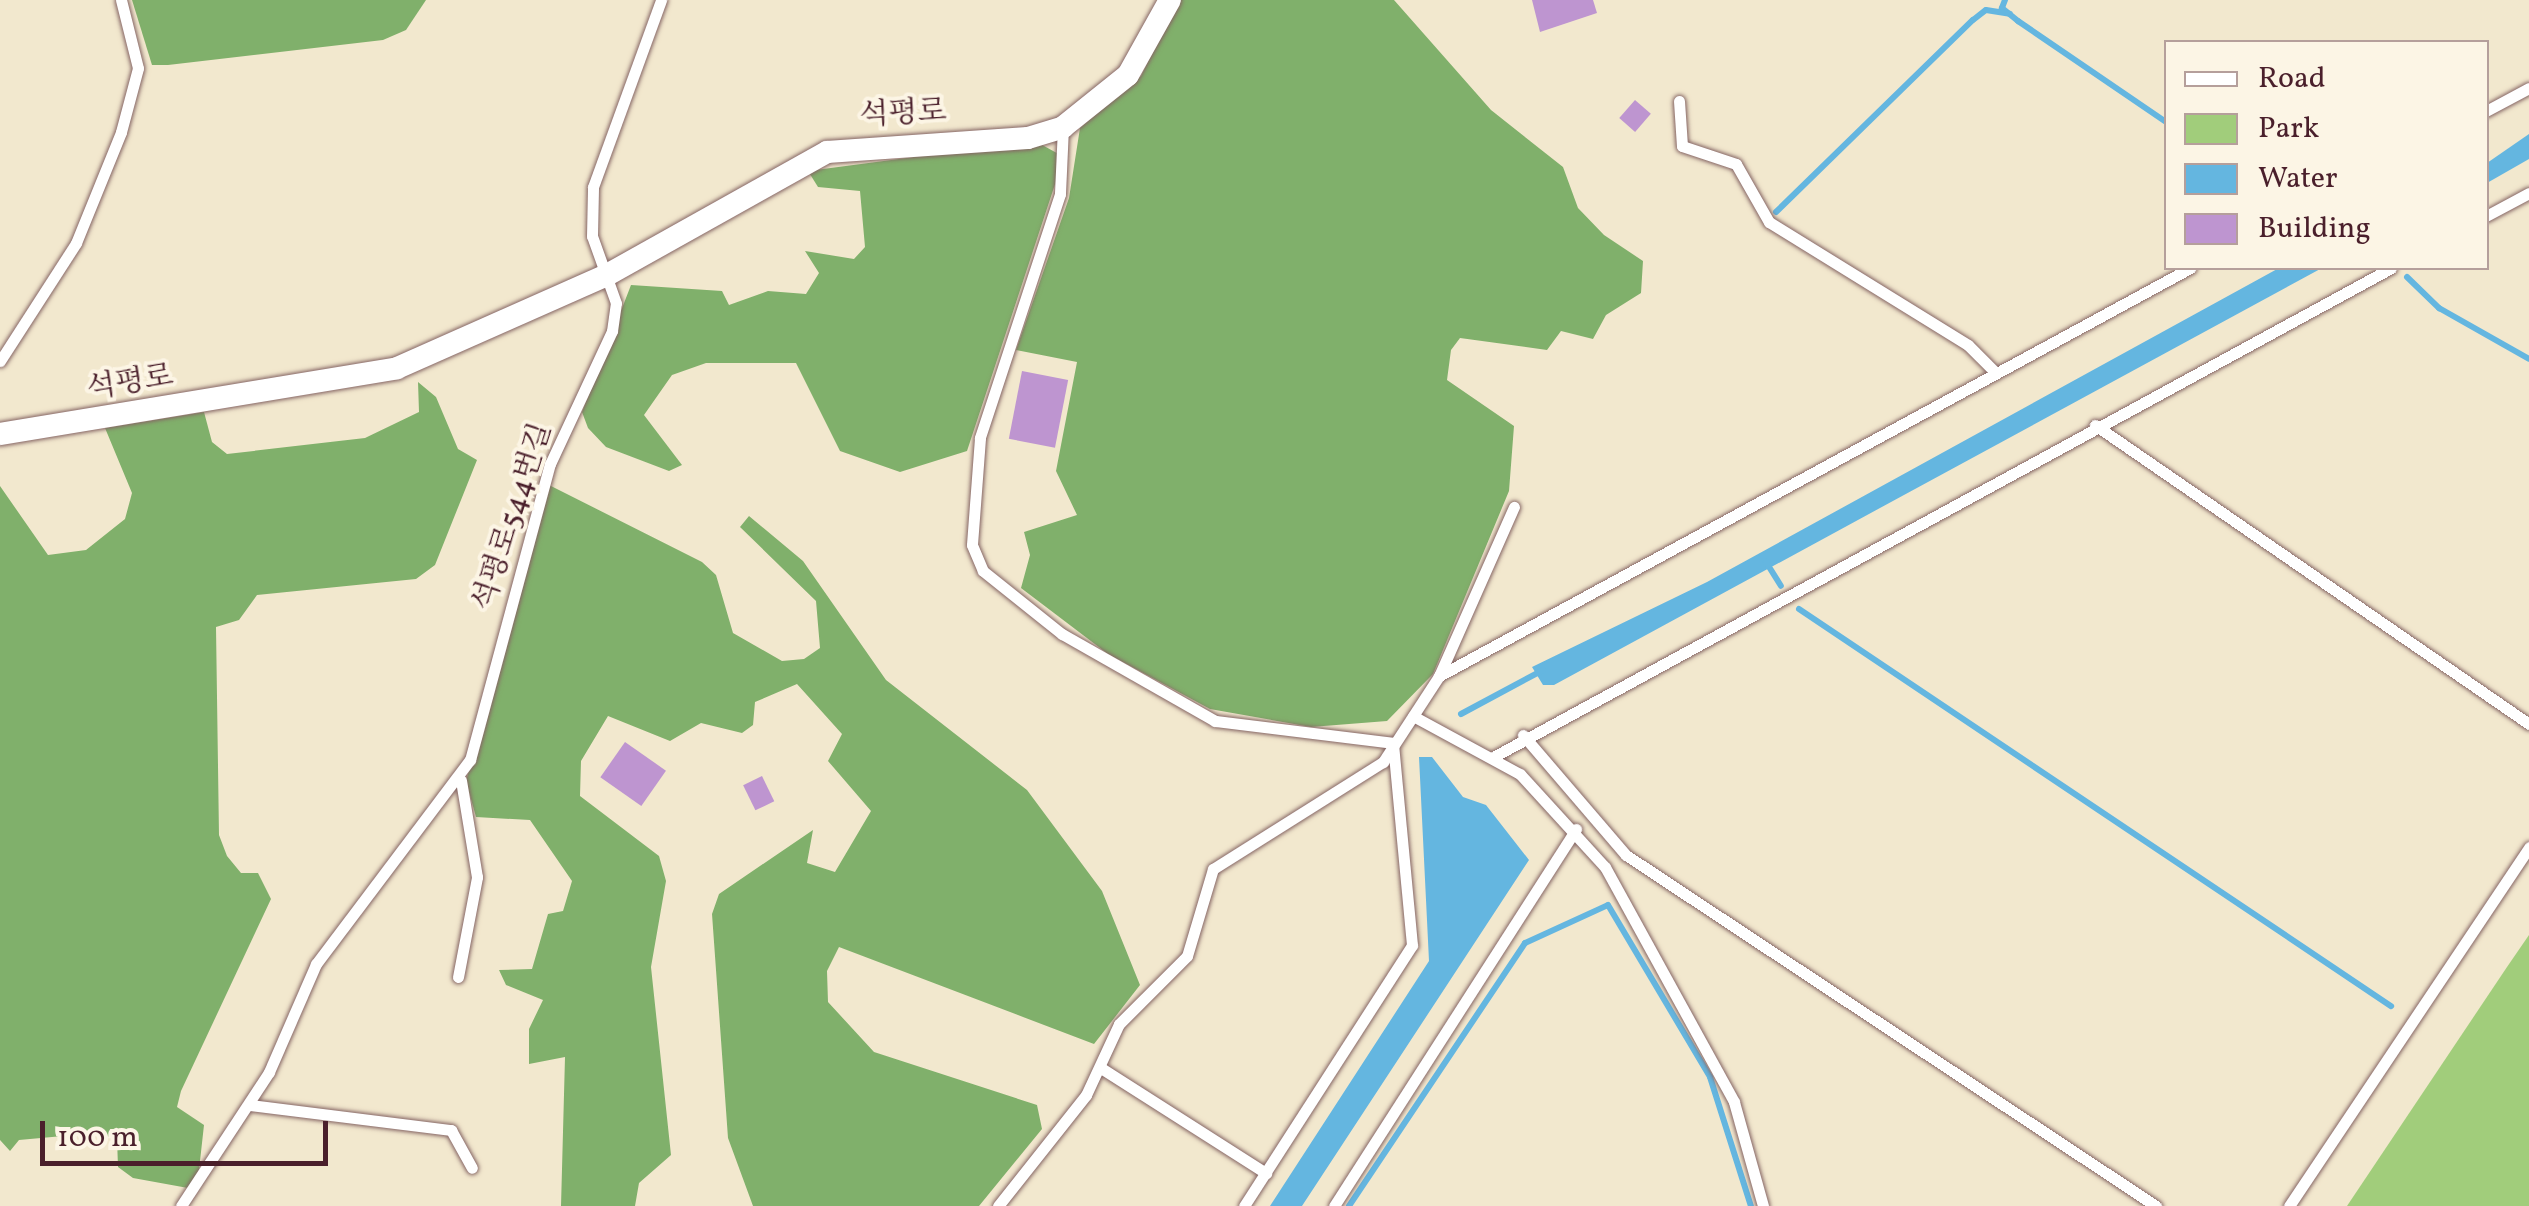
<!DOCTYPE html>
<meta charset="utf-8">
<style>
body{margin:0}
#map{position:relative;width:2529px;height:1206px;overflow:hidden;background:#f2e8ce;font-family:Vollkorn,"Noto Serif KR",serif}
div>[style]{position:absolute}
.green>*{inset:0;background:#a1cd7b}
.forest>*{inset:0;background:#80b06b}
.water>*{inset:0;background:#64b6e0}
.stream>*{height:6px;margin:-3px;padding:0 3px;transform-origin:3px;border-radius:3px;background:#64b6e0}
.building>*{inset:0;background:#be95d0;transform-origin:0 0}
.roads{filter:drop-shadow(0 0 2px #856564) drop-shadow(0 0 2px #856564)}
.service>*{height:11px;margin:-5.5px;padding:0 5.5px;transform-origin:5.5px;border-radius:5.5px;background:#fff}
.minor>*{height:22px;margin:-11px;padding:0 11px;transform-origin:11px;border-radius:11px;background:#fff}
span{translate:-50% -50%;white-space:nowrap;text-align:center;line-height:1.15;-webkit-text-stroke:8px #fcf5e5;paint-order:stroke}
.street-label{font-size:30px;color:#4a1f2b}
.legend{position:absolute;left:2164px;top:40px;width:325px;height:230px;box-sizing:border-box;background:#fcf5e5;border:2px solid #b59f9b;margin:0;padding:12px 18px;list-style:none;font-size:30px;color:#4a1f2b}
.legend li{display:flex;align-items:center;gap:20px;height:50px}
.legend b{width:50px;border:2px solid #b59f9b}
.scale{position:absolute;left:40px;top:1121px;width:288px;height:45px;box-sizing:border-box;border:5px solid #4a1f2b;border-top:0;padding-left:12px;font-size:30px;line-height:35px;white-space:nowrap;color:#4a1f2b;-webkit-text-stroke:8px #fcf5e5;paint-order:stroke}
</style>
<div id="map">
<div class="green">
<div style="clip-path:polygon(2529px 935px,2529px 1206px,2347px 1206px,2507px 967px)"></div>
</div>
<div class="forest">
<div style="clip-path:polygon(132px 0,426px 0,406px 30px,383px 40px,168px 65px,152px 65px)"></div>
<div style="clip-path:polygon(1178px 0,1394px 0,1491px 110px,1563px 167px,1578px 208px,1604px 235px,1643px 261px,1641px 293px,1606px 315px,1593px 339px,1561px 331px,1547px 350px,1460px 338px,1451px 350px,1447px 380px,1514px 426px,1509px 491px,1433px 674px,1387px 721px,1311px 727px,1210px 709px,1108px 654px,1021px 588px,1030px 555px,1024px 532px,1077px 515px,1056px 471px,1077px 362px,1016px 350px,1069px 198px,1080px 128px,1141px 76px)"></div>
<div style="clip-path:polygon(1035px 141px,1064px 157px,967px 451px,900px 472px,840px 451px,796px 363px,706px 363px,672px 375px,644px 415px,682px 465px,669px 471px,606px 447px,588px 428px,582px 412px,631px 285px,722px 291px,729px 305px,768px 291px,806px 294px,819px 273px,805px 251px,854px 259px,865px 247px,860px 191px,818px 187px,808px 171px)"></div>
<div style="clip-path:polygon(418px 382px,436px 397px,458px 449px,477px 460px,435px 565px,416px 579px,257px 595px,239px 620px,216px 627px,219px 835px,227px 856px,241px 873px,258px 873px,271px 899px,181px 1091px,177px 1107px,204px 1125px,199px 1170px,188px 1188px,133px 1178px,118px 1167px,117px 1139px,96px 1133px,19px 1140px,10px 1151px,0 1140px,0 486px,48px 555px,86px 550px,125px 519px,132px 493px,105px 428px,204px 412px,212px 442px,227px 454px,365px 438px,419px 412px)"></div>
<div style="clip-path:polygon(549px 485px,702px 562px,716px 575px,733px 633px,782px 661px,804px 659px,820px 648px,816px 601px,740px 527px,749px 516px,803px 561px,886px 680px,1027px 790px,1102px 891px,1140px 985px,1094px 1044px,839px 947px,827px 971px,828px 1002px,874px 1052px,1037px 1105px,1042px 1129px,979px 1206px,753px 1206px,728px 1138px,712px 914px,719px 894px,813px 830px,807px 863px,835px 872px,871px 811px,828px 761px,842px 734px,797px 684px,755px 702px,753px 725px,742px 733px,701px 723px,670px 741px,608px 716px,581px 761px,580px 796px,659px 856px,666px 881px,651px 967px,671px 1155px,639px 1183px,635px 1206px,561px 1206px,565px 1057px,529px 1064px,529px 1029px,543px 1000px,506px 985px,499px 970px,532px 969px,548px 914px,563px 911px,572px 881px,530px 820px,476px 817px,466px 781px)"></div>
</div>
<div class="water">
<div style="clip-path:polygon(2529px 134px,2529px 159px,2487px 183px,2487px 163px)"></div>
<div style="clip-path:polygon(2279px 268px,2322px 268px,1554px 685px,1543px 685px,1532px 667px,1707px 582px)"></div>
<div style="clip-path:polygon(1419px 757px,1432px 757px,1463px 797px,1486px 805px,1529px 860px,1302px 1206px,1270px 1206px,1429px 961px)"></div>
</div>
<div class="stream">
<div style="left:2005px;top:0;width:9px;rotate:111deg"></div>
<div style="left:2002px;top:8px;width:21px;rotate:39deg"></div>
<div style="left:2018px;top:21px;width:179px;rotate:34.3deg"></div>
<div style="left:1776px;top:212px;width:275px;rotate:-44.3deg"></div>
<div style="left:1973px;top:20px;width:16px;rotate:-38deg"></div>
<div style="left:1986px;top:10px;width:24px;rotate:9deg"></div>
<div style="left:2407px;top:277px;width:45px;rotate:44.1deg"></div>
<div style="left:2439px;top:308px;width:103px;rotate:29.5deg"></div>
<div style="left:1766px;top:562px;width:28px;rotate:58deg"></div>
<div style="left:1799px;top:609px;width:713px;rotate:33.85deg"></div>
<div style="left:1461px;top:714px;width:93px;rotate:-28.2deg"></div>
<div style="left:1349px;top:1206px;width:316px;rotate:-56.2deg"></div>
<div style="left:1525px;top:943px;width:91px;rotate:-24.6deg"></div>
<div style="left:1608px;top:905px;width:200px;rotate:59.3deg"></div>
<div style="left:1710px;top:1077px;width:135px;rotate:72.4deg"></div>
</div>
<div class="building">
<div style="clip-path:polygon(1532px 0,1593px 0,1597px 13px,1540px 32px)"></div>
<div style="left:1635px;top:100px;width:21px;height:24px;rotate:41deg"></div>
<div style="left:1022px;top:371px;width:47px;height:69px;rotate:11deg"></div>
<div style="left:625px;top:742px;width:50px;height:43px;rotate:35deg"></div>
<div style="left:762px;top:776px;width:28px;height:21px;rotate:64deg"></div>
</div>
<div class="roads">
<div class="service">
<div style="left:1679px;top:101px;width:45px;rotate:86.2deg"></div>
<div style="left:1682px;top:146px;width:57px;rotate:18.4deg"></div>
<div style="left:1736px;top:164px;width:67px;rotate:60.4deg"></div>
<div style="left:1769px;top:222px;width:234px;rotate:31.7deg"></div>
<div style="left:1968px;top:345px;width:38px;rotate:45deg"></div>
<div style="left:2486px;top:111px;width:49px;rotate:-28.1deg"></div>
<div style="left:1063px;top:127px;width:67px;rotate:92.6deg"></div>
<div style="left:1060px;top:194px;width:257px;rotate:108.2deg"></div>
<div style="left:980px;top:438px;width:107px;rotate:94.3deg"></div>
<div style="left:972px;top:545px;width:28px;rotate:67deg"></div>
<div style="left:983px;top:571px;width:101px;rotate:38.6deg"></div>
<div style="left:1062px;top:634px;width:176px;rotate:29.6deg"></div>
<div style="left:1215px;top:721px;width:179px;rotate:7deg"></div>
<div style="left:2486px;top:216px;width:49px;rotate:-28.1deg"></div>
<div style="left:0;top:361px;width:140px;rotate:-57.2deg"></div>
<div style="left:76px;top:243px;width:120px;rotate:-67.9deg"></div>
<div style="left:121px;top:132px;width:66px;rotate:-75.1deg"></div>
<div style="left:138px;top:68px;width:70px;rotate:-104deg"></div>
<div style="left:2095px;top:425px;width:527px;rotate:34.56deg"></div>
<div style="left:1439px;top:676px;width:185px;rotate:-66.1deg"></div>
<div style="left:1413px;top:716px;width:122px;rotate:28.5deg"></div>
<div style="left:1520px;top:774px;width:126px;rotate:47.6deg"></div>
<div style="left:1605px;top:867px;width:268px;rotate:61.2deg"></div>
<div style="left:1734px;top:1102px;width:108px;rotate:74.4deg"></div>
<div style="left:1523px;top:735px;width:158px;rotate:49.4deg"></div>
<div style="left:1626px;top:855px;width:636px;rotate:33.52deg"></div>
<div style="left:1495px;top:756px;width:1020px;rotate:-28.57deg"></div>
<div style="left:458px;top:977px;width:102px;rotate:-79.2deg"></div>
<div style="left:477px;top:877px;width:98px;rotate:-99.4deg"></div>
<div style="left:1101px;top:1068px;width:196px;rotate:32.5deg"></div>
<div style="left:250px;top:1105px;width:203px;rotate:7.1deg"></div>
<div style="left:451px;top:1130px;width:43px;rotate:61.1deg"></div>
<div style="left:181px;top:1206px;width:160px;rotate:-56.7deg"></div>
<div style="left:269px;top:1072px;width:118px;rotate:-66.5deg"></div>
<div style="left:316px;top:964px;width:256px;rotate:-53deg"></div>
<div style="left:470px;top:760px;width:307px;rotate:-74.9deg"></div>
<div style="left:550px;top:464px;width:147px;rotate:-65deg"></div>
<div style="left:612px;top:331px;width:28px;rotate:-82deg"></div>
<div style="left:616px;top:303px;width:71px;rotate:-109.7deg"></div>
<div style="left:592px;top:236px;width:49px;rotate:-88.8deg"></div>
<div style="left:593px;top:187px;width:199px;rotate:-70deg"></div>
<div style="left:998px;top:1206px;width:142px;rotate:-51.6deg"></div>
<div style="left:1086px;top:1095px;width:78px;rotate:-65.1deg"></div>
<div style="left:1119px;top:1024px;width:96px;rotate:-45deg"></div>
<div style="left:1187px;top:956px;width:91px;rotate:-73.4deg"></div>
<div style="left:1213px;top:869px;width:201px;rotate:-32.2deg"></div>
<div style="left:1383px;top:762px;width:103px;rotate:-56.9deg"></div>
<div style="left:1439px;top:676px;width:855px;rotate:-28.51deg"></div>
<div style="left:1244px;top:1206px;width:310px;rotate:-57.2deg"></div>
<div style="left:1412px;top:945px;width:203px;rotate:-95.4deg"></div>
<div style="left:1334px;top:1206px;width:448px;rotate:-57.3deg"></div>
<div style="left:2289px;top:1206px;width:432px;rotate:-56.2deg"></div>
</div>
<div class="minor">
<div style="left:0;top:434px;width:402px;rotate:-9.4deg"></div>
<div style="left:397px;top:368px;width:230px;rotate:-23.9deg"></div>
<div style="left:607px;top:275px;width:252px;rotate:-29.2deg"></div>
<div style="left:827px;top:152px;width:201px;rotate:-4deg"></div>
<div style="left:1028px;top:138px;width:37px;rotate:-17deg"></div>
<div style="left:1063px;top:127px;width:83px;rotate:-38.7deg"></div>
<div style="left:1128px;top:75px;width:86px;rotate:-60.8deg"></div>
</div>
</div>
<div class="street-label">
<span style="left:903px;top:114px;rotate:-3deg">석평로</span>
<span style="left:130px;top:383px;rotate:-9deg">석평로</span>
<span style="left:513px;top:517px;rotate:-72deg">석평로544번길</span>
</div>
<ul class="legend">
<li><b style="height:12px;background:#fff"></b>Road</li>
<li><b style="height:28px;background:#a1cd7b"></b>Park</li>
<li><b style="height:28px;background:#64b6e0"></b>Water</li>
<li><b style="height:28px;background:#be95d0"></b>Building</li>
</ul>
<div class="scale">100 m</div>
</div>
